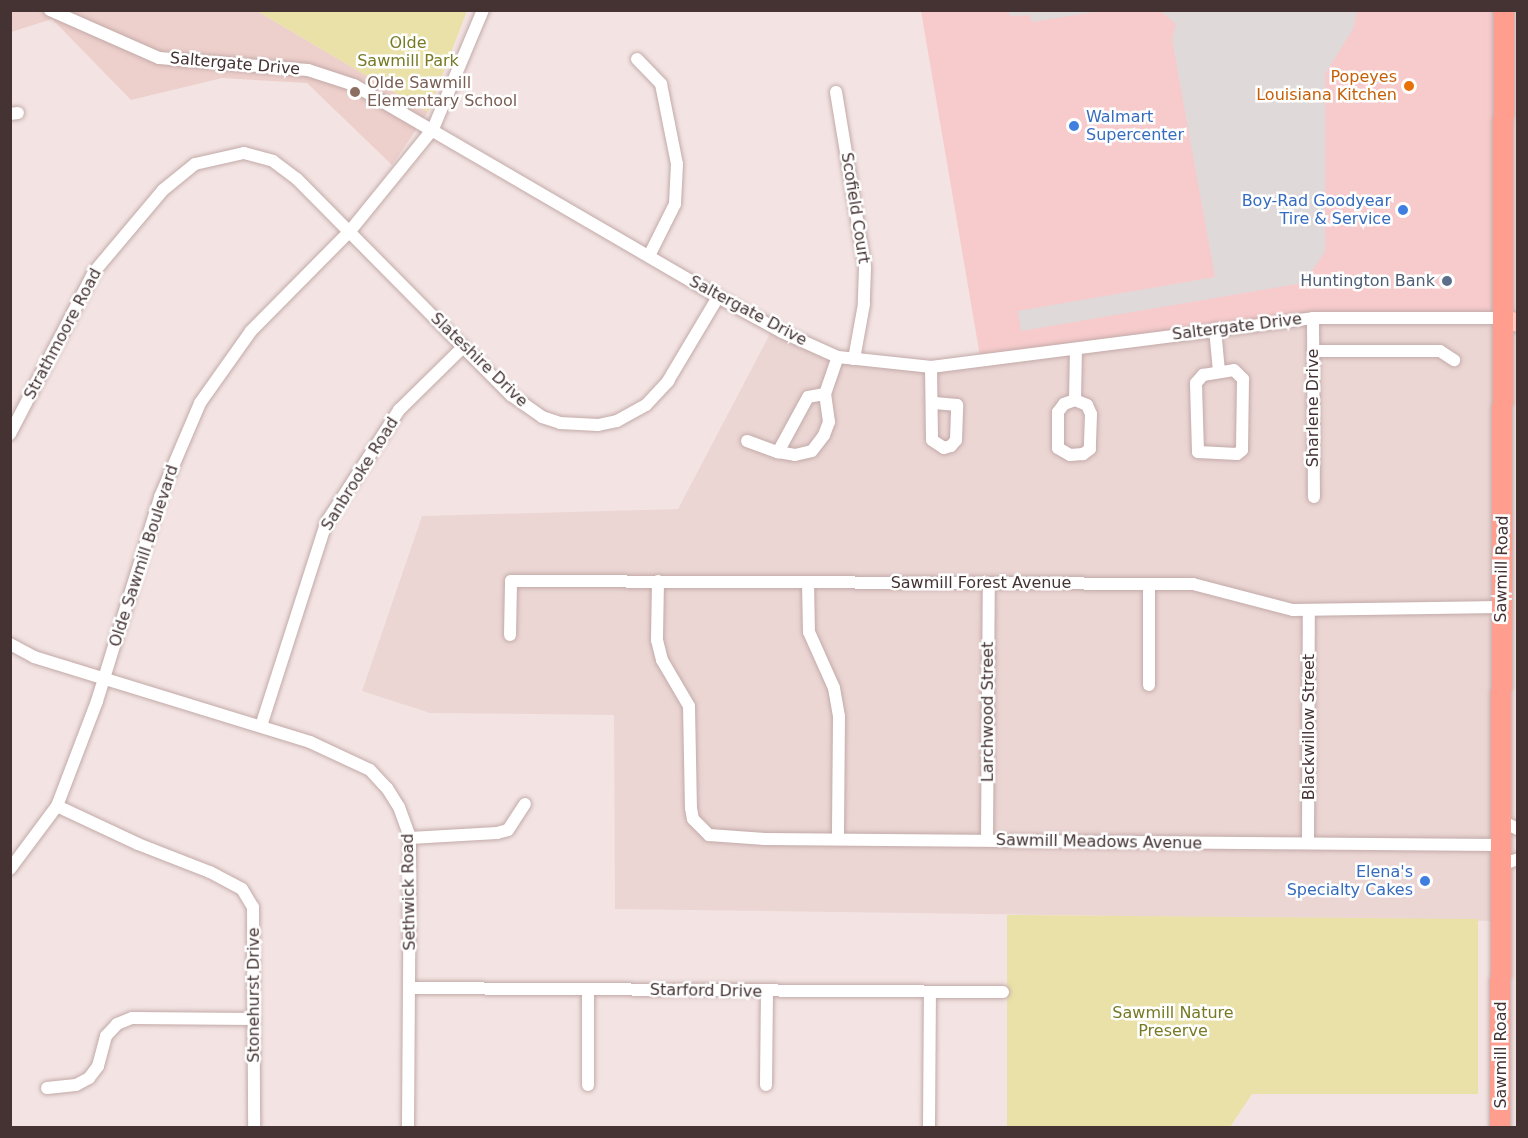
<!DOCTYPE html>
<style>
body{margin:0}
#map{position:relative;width:1528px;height:1138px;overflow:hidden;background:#f3e4e3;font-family:"DejaVu Sans",sans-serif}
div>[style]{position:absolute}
.residential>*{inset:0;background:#ebd6d4}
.commercial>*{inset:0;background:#f7cbcc}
.education>*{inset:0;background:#edcfcb}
.green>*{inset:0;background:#eae1a8}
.parking>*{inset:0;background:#e0d9d9}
.roads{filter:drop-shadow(0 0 2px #c2aaa8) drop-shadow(0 0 2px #c2aaa8)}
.minor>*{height:12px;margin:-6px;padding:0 6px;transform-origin:6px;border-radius:6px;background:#fff}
.secondary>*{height:18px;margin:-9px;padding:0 9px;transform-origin:9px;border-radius:9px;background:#ffcbc0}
.primary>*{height:20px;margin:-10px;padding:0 10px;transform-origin:10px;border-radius:10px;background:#ff9d8f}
.dots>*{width:16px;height:16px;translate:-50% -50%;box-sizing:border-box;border:3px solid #fff;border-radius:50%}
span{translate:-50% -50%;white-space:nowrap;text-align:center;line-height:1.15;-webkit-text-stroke:5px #fff;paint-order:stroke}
.park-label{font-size:16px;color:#777a23}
.street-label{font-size:16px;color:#453333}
.food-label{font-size:16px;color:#c56008}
.right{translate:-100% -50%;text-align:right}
.education-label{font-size:16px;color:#785e54}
.left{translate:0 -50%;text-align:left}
.shop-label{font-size:16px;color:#366cbe}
.service-label{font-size:16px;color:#4e5e75}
.frame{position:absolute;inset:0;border:12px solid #453333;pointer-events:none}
</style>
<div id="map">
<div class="residential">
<div style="clip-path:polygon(1503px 318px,1501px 921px,615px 909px,614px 715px,430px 713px,362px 691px,422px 516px,678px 509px,773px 328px,838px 357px,931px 367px,1244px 325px)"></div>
</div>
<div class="commercial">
<div style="clip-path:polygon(921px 11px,1504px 11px,1503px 318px,1313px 318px,981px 362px)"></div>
</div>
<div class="education">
<div style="clip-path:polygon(10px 11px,257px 11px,428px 112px,392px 165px,307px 83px,222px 78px,131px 100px,52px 19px,11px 32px)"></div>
</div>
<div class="green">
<div style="clip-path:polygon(257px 11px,467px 11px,428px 112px)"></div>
<div style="clip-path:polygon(1007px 915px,1478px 919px,1478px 1094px,1252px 1094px,1230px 1127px,1007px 1127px)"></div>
</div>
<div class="parking">
<div style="clip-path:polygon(1009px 11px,1009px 10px,1100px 11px,1032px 22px,1030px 15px,1010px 16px)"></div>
<div style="clip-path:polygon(1161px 11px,1357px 11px,1353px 29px,1325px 74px,1325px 252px,1303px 283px,1021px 331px,1018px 311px,1215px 277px,1172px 39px,1176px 24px)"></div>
</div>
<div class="roads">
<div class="minor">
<div style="left:50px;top:10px;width:119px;rotate:23.8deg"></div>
<div style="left:159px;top:58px;width:149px;rotate:4.6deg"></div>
<div style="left:308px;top:70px;width:48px;rotate:18.1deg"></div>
<div style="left:354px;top:85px;width:421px;rotate:30.2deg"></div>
<div style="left:718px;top:297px;width:73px;rotate:28.7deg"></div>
<div style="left:782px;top:332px;width:61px;rotate:24.1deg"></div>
<div style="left:838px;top:357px;width:94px;rotate:6.1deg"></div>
<div style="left:931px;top:367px;width:385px;rotate:-7.3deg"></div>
<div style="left:1313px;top:318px;width:190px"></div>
<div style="left:637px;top:59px;width:35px;rotate:46deg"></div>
<div style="left:661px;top:84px;width:82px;rotate:78.7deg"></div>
<div style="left:677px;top:164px;width:40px;rotate:92.9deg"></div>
<div style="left:675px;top:204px;width:58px;rotate:116.6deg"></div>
<div style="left:836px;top:92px;width:178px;rotate:80.6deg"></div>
<div style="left:865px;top:268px;width:36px;rotate:92deg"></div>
<div style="left:864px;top:304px;width:56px;rotate:100.3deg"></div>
<div style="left:10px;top:114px;width:8px;rotate:-7deg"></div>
<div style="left:1313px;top:318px;width:179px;rotate:89.7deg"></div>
<div style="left:1215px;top:329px;width:42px;rotate:84.6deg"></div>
<div style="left:1313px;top:351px;width:127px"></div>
<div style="left:1440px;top:351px;width:17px;rotate:33deg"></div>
<div style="left:931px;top:367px;width:73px;rotate:89.2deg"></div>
<div style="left:932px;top:440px;width:14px;rotate:34deg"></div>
<div style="left:944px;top:448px;width:7px;rotate:-16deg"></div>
<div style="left:951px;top:446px;width:8px;rotate:-50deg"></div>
<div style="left:956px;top:440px;width:35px;rotate:-88deg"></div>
<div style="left:957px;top:405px;width:25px;rotate:-175deg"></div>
<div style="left:1234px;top:370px;width:13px;rotate:45deg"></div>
<div style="left:1243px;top:379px;width:71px;rotate:90.8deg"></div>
<div style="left:1242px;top:450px;width:6px;rotate:141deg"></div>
<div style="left:1237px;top:454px;width:39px;rotate:-177deg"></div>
<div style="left:1198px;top:452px;width:69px;rotate:-91.7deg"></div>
<div style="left:1196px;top:383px;width:11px;rotate:-49deg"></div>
<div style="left:1203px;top:375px;width:31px;rotate:-9deg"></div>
<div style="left:825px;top:394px;width:17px;rotate:170deg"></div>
<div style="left:808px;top:397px;width:63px;rotate:118.6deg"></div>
<div style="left:778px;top:452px;width:17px;rotate:10deg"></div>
<div style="left:795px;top:455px;width:17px;rotate:-13deg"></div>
<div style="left:812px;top:451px;width:20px;rotate:-53deg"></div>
<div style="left:824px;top:435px;width:14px;rotate:-69deg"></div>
<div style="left:829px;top:422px;width:28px;rotate:-98deg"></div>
<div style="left:825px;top:394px;width:39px;rotate:-71deg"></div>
<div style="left:1075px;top:400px;width:13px;rotate:23deg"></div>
<div style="left:1087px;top:405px;width:10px;rotate:66deg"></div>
<div style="left:1091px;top:414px;width:35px;rotate:92deg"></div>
<div style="left:1090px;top:449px;width:9px;rotate:144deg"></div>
<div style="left:1083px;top:454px;width:13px;rotate:176deg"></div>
<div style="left:1070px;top:455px;width:14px;rotate:-150deg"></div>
<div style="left:1058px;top:448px;width:36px;rotate:-90deg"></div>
<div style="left:1058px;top:412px;width:10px;rotate:-53deg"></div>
<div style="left:1064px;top:404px;width:12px;rotate:-20deg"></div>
<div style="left:1075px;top:400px;width:51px;rotate:-88.9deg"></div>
<div style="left:10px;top:434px;width:182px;rotate:-62.6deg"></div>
<div style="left:94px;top:272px;width:107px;rotate:-49.9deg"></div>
<div style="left:163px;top:190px;width:41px;rotate:-39.1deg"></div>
<div style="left:195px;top:164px;width:50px;rotate:-12.7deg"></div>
<div style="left:244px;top:153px;width:30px;rotate:15deg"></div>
<div style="left:273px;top:161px;width:30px;rotate:37deg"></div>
<div style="left:297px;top:179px;width:304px;rotate:45.3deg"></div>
<div style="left:511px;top:395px;width:38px;rotate:35deg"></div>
<div style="left:542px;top:417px;width:19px;rotate:18deg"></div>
<div style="left:560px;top:423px;width:38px;rotate:3deg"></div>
<div style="left:598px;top:425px;width:19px;rotate:-12deg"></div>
<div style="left:617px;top:421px;width:33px;rotate:-29deg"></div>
<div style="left:646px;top:405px;width:33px;rotate:-47deg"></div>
<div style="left:668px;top:381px;width:98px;rotate:-59.2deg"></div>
<div style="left:747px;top:441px;width:33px;rotate:20deg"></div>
<div style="left:658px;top:581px;width:59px;rotate:91deg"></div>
<div style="left:657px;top:640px;width:21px;rotate:76deg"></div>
<div style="left:662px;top:660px;width:53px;rotate:59.6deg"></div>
<div style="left:689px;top:706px;width:102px;rotate:88.9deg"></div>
<div style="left:691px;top:808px;width:11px;rotate:80deg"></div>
<div style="left:693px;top:819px;width:23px;rotate:45deg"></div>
<div style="left:709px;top:835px;width:56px;rotate:4.1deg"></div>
<div style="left:765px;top:839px;width:735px;rotate:0.47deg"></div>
<div style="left:808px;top:582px;width:50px;rotate:88.9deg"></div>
<div style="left:809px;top:632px;width:61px;rotate:65.9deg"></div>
<div style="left:834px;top:688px;width:29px;rotate:80deg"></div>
<div style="left:839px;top:717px;width:122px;rotate:90.5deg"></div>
<div style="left:1149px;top:584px;width:101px;rotate:90deg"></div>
<div style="left:510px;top:635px;width:54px;rotate:-88.9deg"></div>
<div style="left:511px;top:581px;width:682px;rotate:0.25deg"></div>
<div style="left:1193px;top:584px;width:103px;rotate:14.6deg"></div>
<div style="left:1293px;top:610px;width:208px;rotate:-0.8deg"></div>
<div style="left:10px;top:644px;width:27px;rotate:28deg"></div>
<div style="left:34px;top:657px;width:289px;rotate:17.1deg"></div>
<div style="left:310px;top:742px;width:66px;rotate:25deg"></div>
<div style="left:370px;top:770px;width:25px;rotate:47deg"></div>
<div style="left:387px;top:788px;width:22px;rotate:58deg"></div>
<div style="left:399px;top:807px;width:33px;rotate:70deg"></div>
<div style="left:410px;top:838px;width:290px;rotate:90.4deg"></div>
<div style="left:261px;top:726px;width:213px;rotate:-72.2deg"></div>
<div style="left:326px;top:523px;width:135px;rotate:-57.1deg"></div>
<div style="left:399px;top:410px;width:90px;rotate:-44.5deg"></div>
<div style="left:57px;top:806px;width:89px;rotate:25.1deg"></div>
<div style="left:138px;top:844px;width:77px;rotate:21.3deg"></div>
<div style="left:210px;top:872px;width:36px;rotate:28deg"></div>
<div style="left:242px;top:889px;width:21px;rotate:59deg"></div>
<div style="left:253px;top:907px;width:221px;rotate:89.7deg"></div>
<div style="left:1500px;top:820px;width:20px;rotate:27deg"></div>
<div style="left:410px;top:838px;width:87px;rotate:-3.3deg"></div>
<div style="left:497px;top:833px;width:11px;rotate:-15deg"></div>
<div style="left:508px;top:830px;width:31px;rotate:-57deg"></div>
<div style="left:987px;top:840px;width:257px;rotate:-89.6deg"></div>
<div style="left:1308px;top:843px;width:232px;rotate:-89.8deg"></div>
<div style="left:1500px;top:865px;width:19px;rotate:-18deg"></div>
<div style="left:10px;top:869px;width:79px;rotate:-53.3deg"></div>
<div style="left:57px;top:806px;width:112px;rotate:-69.1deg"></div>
<div style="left:97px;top:701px;width:214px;rotate:-72.8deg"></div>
<div style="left:160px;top:497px;width:102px;rotate:-66.9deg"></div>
<div style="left:200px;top:403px;width:88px;rotate:-54.7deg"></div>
<div style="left:251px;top:331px;width:141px;rotate:-45.3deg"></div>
<div style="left:350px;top:231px;width:132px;rotate:-50.9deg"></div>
<div style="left:433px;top:129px;width:129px;rotate:-67.2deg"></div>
<div style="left:410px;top:988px;width:593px;rotate:0.39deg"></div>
<div style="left:588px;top:1085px;width:96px;rotate:-90deg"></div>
<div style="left:766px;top:1085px;width:94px;rotate:-89.4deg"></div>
<div style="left:47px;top:1088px;width:29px;rotate:-6deg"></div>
<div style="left:76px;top:1085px;width:15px;rotate:-28deg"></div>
<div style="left:89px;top:1078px;width:15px;rotate:-53deg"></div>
<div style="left:98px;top:1066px;width:31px;rotate:-75deg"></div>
<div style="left:106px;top:1036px;width:16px;rotate:-47deg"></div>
<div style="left:117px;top:1024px;width:16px;rotate:-22deg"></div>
<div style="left:132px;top:1018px;width:122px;rotate:0.5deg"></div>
<div style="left:929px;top:1128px;width:136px;rotate:-89.6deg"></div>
</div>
<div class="secondary">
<div style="left:1503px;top:318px;width:16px;rotate:18deg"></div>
</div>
<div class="primary">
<div style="left:1500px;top:1128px;width:1118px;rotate:-89.8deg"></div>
</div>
</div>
<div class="dots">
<div style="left:1409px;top:86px;background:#e8710a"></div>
<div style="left:355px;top:92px;background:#8d6e63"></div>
<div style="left:1074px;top:126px;background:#3f7fe0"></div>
<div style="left:1403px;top:210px;background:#3f7fe0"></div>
<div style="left:1447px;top:281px;background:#5c6f8a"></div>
<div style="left:1425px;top:881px;background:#3f7fe0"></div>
</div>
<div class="park-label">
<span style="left:408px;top:52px">Olde<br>Sawmill Park</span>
<span style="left:1173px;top:1022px">Sawmill Nature<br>Preserve</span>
</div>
<div class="street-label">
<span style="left:235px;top:64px;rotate:5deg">Saltergate Drive</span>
<span style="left:855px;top:208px;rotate:81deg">Scofield Court</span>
<span style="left:748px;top:311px;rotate:28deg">Saltergate Drive</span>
<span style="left:1237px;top:327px;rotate:-7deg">Saltergate Drive</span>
<span style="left:63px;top:334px;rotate:-62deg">Strathmoore Road</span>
<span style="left:479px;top:360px;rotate:44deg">Slateshire Drive</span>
<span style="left:1313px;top:408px;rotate:-90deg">Sharlene Drive</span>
<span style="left:360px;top:474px;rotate:-58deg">Sanbrooke Road</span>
<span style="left:144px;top:556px;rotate:-72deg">Olde Sawmill Boulevard</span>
<span style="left:1502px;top:569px;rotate:-89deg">Sawmill Road</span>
<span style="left:981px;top:583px">Sawmill Forest Avenue</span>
<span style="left:988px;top:712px;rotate:-90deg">Larchwood Street</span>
<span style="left:1309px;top:727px;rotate:-90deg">Blackwillow Street</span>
<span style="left:1099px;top:842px;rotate:1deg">Sawmill Meadows Avenue</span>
<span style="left:409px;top:892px;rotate:-91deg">Sethwick Road</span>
<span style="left:706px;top:991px;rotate:1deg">Starford Drive</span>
<span style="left:254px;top:995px;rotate:-90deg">Stonehurst Drive</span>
<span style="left:1501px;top:1055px;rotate:-90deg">Sawmill Road</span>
</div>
<div class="food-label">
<span class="right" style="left:1397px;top:86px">Popeyes<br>Louisiana Kitchen</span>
</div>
<div class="education-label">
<span class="left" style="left:367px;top:92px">Olde Sawmill<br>Elementary School</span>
</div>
<div class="shop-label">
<span class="left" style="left:1086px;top:126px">Walmart<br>Supercenter</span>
<span class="right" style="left:1391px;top:210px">Boy-Rad Goodyear<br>Tire &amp; Service</span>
<span class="right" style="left:1413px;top:881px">Elena's<br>Specialty Cakes</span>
</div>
<div class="service-label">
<span class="right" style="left:1435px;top:281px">Huntington Bank</span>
</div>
<div class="frame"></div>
</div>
